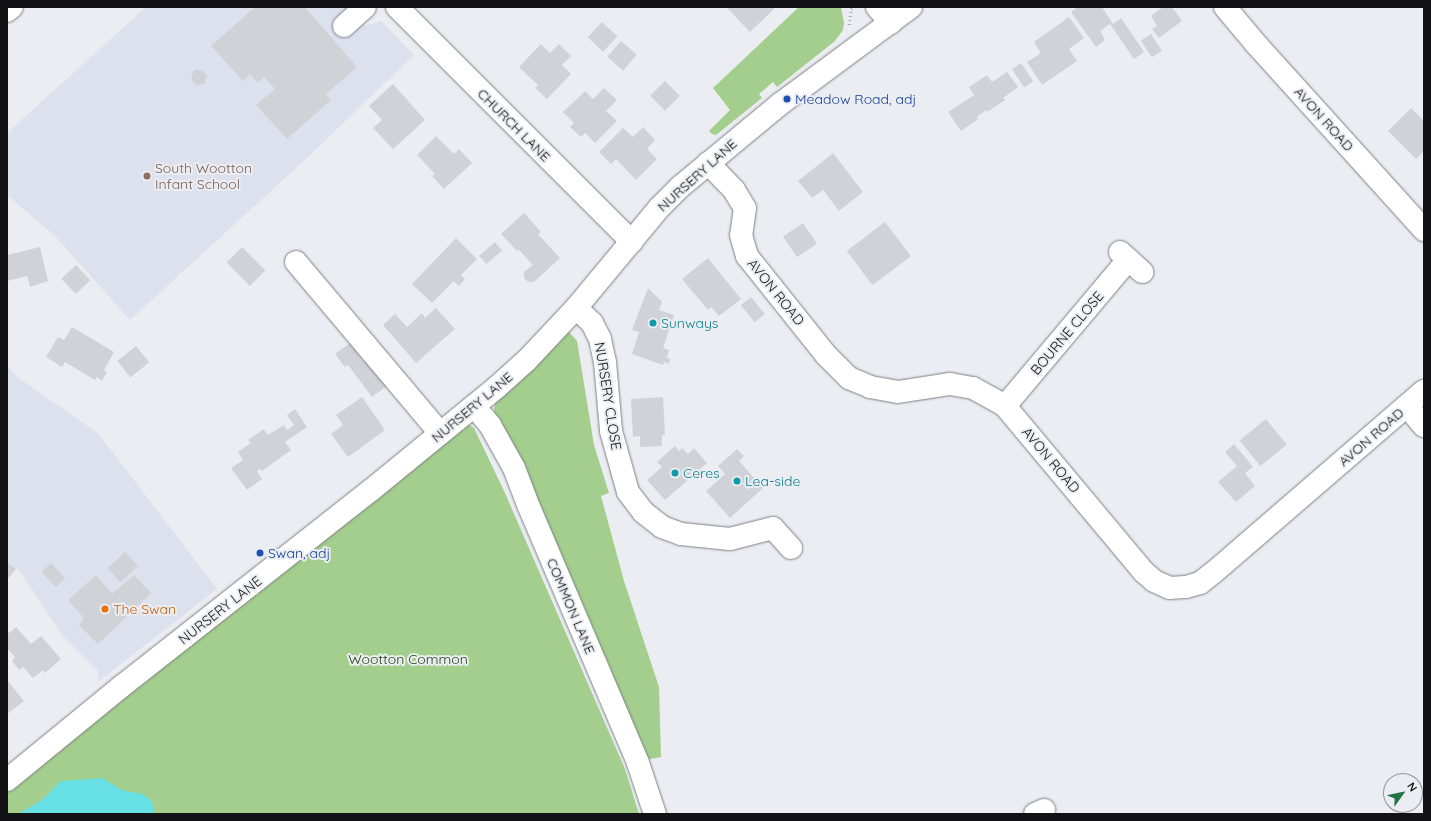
<!DOCTYPE html>
<style>
body{margin:0}
#map{position:relative;width:1431px;height:821px;overflow:hidden;background:#ebedf2;font-family:Quicksand,sans-serif}
div>[style]{position:absolute}
.built>*{inset:0;background:#dde1ed}
.green>*{inset:0;background:#a3ce8d}
.water>*{inset:0;background:#67e1e4}
.building>*{inset:0;background:#d0d2d7;transform-origin:0 0}
.path>*{height:2.5px;margin-top:-1.25px;transform-origin:0;background:repeating-linear-gradient(90deg,#a9aaae 0 1px,transparent 0 4px)}
.roads{filter:drop-shadow(0 0 1px #7e7f84) drop-shadow(0 0 1px #7e7f84)}
.minor>*{height:22px;margin:-11px;padding:0 11px;transform-origin:11px;border-radius:11px;background:#fff}
.dots>*{width:11px;height:11px;translate:-50% -50%;box-sizing:border-box;border:2px solid #ebedf2;border-radius:50%}
span{translate:-50% -50%;white-space:nowrap;text-align:center;line-height:1.15;-webkit-text-stroke:4px #ebedf2;paint-order:stroke}
.transit-label{font-size:14px;color:#164399}
.left{translate:0 -50%;text-align:left}
.street-label{font-size:14px;color:#121214}
.education-label{font-size:14px;color:#785e54}
.culture-label{font-size:14px;color:#0d838f}
.food-label{font-size:14px;color:#c56008}
.park-label{font-size:14px;color:#234110}
.frame{position:absolute;inset:0;border:8px solid #121214;pointer-events:none}
.north{position:absolute;left:1383px;top:773px;width:40px;height:40px;box-sizing:border-box;background:#ebedf2;border:1px solid #949599;border-radius:50%;rotate:57deg;font-size:11px;font-weight:700;line-height:16px;text-align:center;color:#121214}
.north::after{content:'';display:block;margin:auto;width:14px;height:18px;background:#267342;clip-path:polygon(50% 0,100% 100%,50% 72%,0 100%)}
</style>
<div id="map">
<div class="built">
<div style="clip-path:polygon(146px 7px,347px 7px,365px 26px,381px 21px,414px 55px,308px 157px,130px 320px,55px 236px,7px 195px,7px 133px)"></div>
<div style="clip-path:polygon(7px 365px,17px 377px,98px 433px,217px 589px,98px 682px,98px 671px,62px 635px,20px 571px,7px 562px)"></div>
</div>
<div class="green">
<div style="clip-path:polygon(799px 7px,841px 7px,844px 23px,843px 30px,835px 41px,777px 87px,773px 82px,759px 94px,762px 98px,716px 135px,712px 134px,709px 131px,730px 110px,713px 88px)"></div>
<div style="clip-path:polygon(569px 332px,577px 341px,594px 445px,609px 493px,601px 496px,624px 581px,659px 687px,661px 757px,645px 760px,494px 411px,495px 401px,558px 334px)"></div>
<div style="clip-path:polygon(467px 423px,474px 428px,505px 493px,625px 769px,639px 814px,7px 814px,7px 792px,68px 743px,78px 724px)"></div>
</div>
<div class="water">
<div style="clip-path:polygon(102px 778px,122px 790px,142px 794px,151px 800px,155px 814px,18px 814px,42px 800px,61px 781px)"></div>
</div>
<div class="building">
<div style="clip-path:polygon(255px 7px,305px 7px,357px 67px,326px 94px,331px 100px,287px 139px,256px 105px,275px 89px,264px 77px,258px 83px,250px 74px,243px 81px,211px 46px)"></div>
<div style="clip-path:polygon(730px 7px,776px 7px,750px 32px,728px 9px)"></div>
<div style="clip-path:polygon(1078px 7px,1102px 7px,1113px 24px,1121px 18px,1144px 52px,1134px 59px,1110px 24px,1100px 31px,1105px 40px,1096px 47px,1071px 12px)"></div>
<div style="clip-path:polygon(1163px 7px,1172px 7px,1182px 21px,1159px 38px,1152px 29px,1157px 26px,1151px 16px)"></div>
<div style="clip-path:polygon(1069px 17px,1084px 38px,1069px 49px,1077px 61px,1042px 85px,1027px 62px,1041px 53px,1034px 42px)"></div>
<div style="left:602px;top:22px;width:21px;height:21px;rotate:43deg"></div>
<div style="left:1151px;top:34px;width:20px;height:12px;rotate:57deg"></div>
<div style="left:621px;top:41px;width:21px;height:21px;rotate:41deg"></div>
<div style="clip-path:polygon(541px 44px,550px 53px,559px 44px,571px 56px,562px 65px,571px 74px,547px 99px,535px 88px,538px 85px,519px 67px)"></div>
<div style="left:1021px;top:63px;width:22px;height:11px;rotate:56deg"></div>
<div style="clip-path:polygon(194px 70px,202px 70px,207px 76px,204px 84px,195px 85px,191px 78px)"></div>
<div style="clip-path:polygon(1007px 72px,1018px 87px,1003px 98px,1005px 100px,987px 112px,986px 110px,977px 117px,978px 119px,961px 131px,948px 112px,974px 95px,969px 87px,987px 75px,992px 82px)"></div>
<div style="left:665px;top:81px;width:21px;height:21px;rotate:45deg"></div>
<div style="clip-path:polygon(393px 84px,425px 120px,393px 149px,373px 128px,382px 120px,369px 106px)"></div>
<div style="clip-path:polygon(604px 88px,617px 100px,606px 111px,617px 121px,595px 143px,585px 133px,581px 137px,570px 127px,574px 123px,563px 112px,585px 91px,593px 99px)"></div>
<div style="clip-path:polygon(1411px 108px,1424px 121px,1424px 151px,1416px 159px,1388px 131px)"></div>
<div style="clip-path:polygon(643px 127px,655px 140px,647px 149px,657px 159px,636px 180px,616px 159px,611px 164px,599px 152px,623px 128px,633px 137px)"></div>
<div style="clip-path:polygon(436px 136px,454px 154px,459px 149px,472px 163px,444px 189px,432px 176px,435px 174px,417px 155px)"></div>
<div style="clip-path:polygon(833px 153px,863px 192px,839px 211px,823px 190px,812px 198px,798px 181px)"></div>
<div style="clip-path:polygon(524px 213px,541px 232px,538px 234px,560px 258px,534px 282px,528px 282px,524px 278px,524px 272px,533px 265px,519px 250px,517px 251px,501px 234px)"></div>
<div style="left:885px;top:222px;width:43px;height:48px;rotate:53deg"></div>
<div style="left:803px;top:223px;width:25px;height:24px;rotate:56deg"></div>
<div style="clip-path:polygon(456px 238px,477px 259px,461px 275px,465px 279px,459px 286px,454px 281px,432px 303px,412px 284px)"></div>
<div style="left:495px;top:242px;width:11px;height:21px;rotate:49deg"></div>
<div style="clip-path:polygon(40px 247px,48px 281px,30px 287px,27px 276px,7px 281px,7px 255px)"></div>
<div style="left:242px;top:247px;width:33px;height:22px;rotate:45deg"></div>
<div style="clip-path:polygon(708px 258px,741px 299px,719px 316px,711px 307px,708px 310px,682px 279px)"></div>
<div style="left:76px;top:265px;width:21px;height:20px;rotate:47deg"></div>
<div style="clip-path:polygon(648px 288px,662px 302px,659px 310px,674px 315px,663px 348px,669px 350px,667px 358px,670px 359px,669px 364px,664px 362px,663px 365px,632px 354px,639px 332px,632px 330px)"></div>
<div style="left:751px;top:297px;width:22px;height:13px;rotate:51deg"></div>
<div style="clip-path:polygon(436px 308px,455px 329px,416px 363px,383px 325px,395px 314px,407px 327px,422px 313px,425px 318px)"></div>
<div style="clip-path:polygon(72px 327px,114px 352px,104px 370px,107px 372px,102px 381px,97px 377px,95px 380px,65px 362px,62px 367px,46px 357px,58px 337px,64px 340px)"></div>
<div style="clip-path:polygon(350px 343px,364px 362px,372px 356px,392px 382px,372px 397px,348px 365px,345px 367px,335px 354px)"></div>
<div style="left:136px;top:346px;width:21px;height:24px;rotate:51deg"></div>
<div style="clip-path:polygon(362px 397px,385px 430px,348px 457px,331px 434px,343px 425px,336px 415px)"></div>
<div style="clip-path:polygon(663px 397px,665px 435px,662px 435px,662px 446px,640px 447px,640px 436px,633px 437px,631px 399px)"></div>
<div style="clip-path:polygon(295px 409px,307px 427px,285px 442px,291px 450px,262px 471px,260px 469px,257px 471px,262px 479px,247px 490px,231px 468px,243px 460px,238px 452px,251px 443px,248px 440px,264px 429px,268px 435px,284px 425px,287px 430px,294px 425px,287px 415px)"></div>
<div style="left:1266px;top:419px;width:33px;height:34px;rotate:51deg"></div>
<div style="clip-path:polygon(1234px 444px,1253px 467px,1245px 473px,1255px 486px,1236px 502px,1218px 482px,1237px 466px,1225px 452px)"></div>
<div style="clip-path:polygon(675px 446px,679px 451px,682px 448px,688px 454px,694px 448px,707px 463px,665px 500px,647px 480px,662px 467px,657px 462px)"></div>
<div style="clip-path:polygon(737px 449px,744px 456px,739px 461px,763px 488px,730px 518px,706px 491px,725px 474px,718px 466px)"></div>
<div style="left:125px;top:552px;width:19px;height:24px;rotate:47deg"></div>
<div style="clip-path:polygon(7px 562px,16px 569px,7px 580px)"></div>
<div style="left:51px;top:563px;width:21px;height:13px;rotate:47deg"></div>
<div style="clip-path:polygon(96px 575px,112px 594px,134px 575px,151px 593px,98px 644px,79px 625px,84px 618px,68px 600px)"></div>
<div style="clip-path:polygon(16px 627px,31px 644px,41px 636px,61px 659px,45px 673px,43px 670px,33px 678px,23px 667px,19px 670px,12px 661px,15px 657px,7px 648px,7px 631px,9px 633px)"></div>
<div style="clip-path:polygon(7px 680px,24px 701px,7px 714px)"></div>
</div>
<div class="path">
<div style="left:849px;top:25px;width:16px;rotate:-83deg"></div>
<div style="left:851px;top:9px;width:4px;rotate:-34deg"></div>
</div>
<div class="roads">
<div class="minor">
<div style="left:397px;top:7px;width:332px;rotate:45deg"></div>
<div style="left:877px;top:7px;width:21px;rotate:49deg"></div>
<div style="left:1225px;top:7px;width:48px;rotate:50deg"></div>
<div style="left:1256px;top:44px;width:251px;rotate:47.9deg"></div>
<div style="left:7px;top:11px;width:6px;rotate:-39deg"></div>
<div style="left:344px;top:26px;width:28px;rotate:-42deg"></div>
<div style="left:708px;top:163px;width:37px;rotate:46deg"></div>
<div style="left:734px;top:190px;width:21px;rotate:59deg"></div>
<div style="left:745px;top:208px;width:27px;rotate:98deg"></div>
<div style="left:741px;top:235px;width:22px;rotate:74deg"></div>
<div style="left:747px;top:256px;width:127px;rotate:51.4deg"></div>
<div style="left:826px;top:355px;width:33px;rotate:45deg"></div>
<div style="left:849px;top:378px;width:23px;rotate:23deg"></div>
<div style="left:870px;top:387px;width:28px;rotate:10deg"></div>
<div style="left:898px;top:392px;width:53px;rotate:-8.7deg"></div>
<div style="left:950px;top:384px;width:23px;rotate:10deg"></div>
<div style="left:973px;top:388px;width:37px;rotate:29deg"></div>
<div style="left:1005px;top:406px;width:217px;rotate:50.1deg"></div>
<div style="left:1144px;top:572px;width:13px;rotate:42deg"></div>
<div style="left:1154px;top:581px;width:17px;rotate:24deg"></div>
<div style="left:1170px;top:588px;width:16px;rotate:-4deg"></div>
<div style="left:1186px;top:587px;width:15px;rotate:-16deg"></div>
<div style="left:1200px;top:583px;width:16px;rotate:-38deg"></div>
<div style="left:1213px;top:573px;width:279px;rotate:-40.8deg"></div>
<div style="left:1120px;top:252px;width:30px;rotate:42deg"></div>
<div style="left:296px;top:262px;width:224px;rotate:49.9deg"></div>
<div style="left:576px;top:308px;width:22px;rotate:43deg"></div>
<div style="left:592px;top:323px;width:18px;rotate:63deg"></div>
<div style="left:600px;top:339px;width:24px;rotate:78deg"></div>
<div style="left:605px;top:362px;width:69px;rotate:85deg"></div>
<div style="left:611px;top:431px;width:63px;rotate:74.4deg"></div>
<div style="left:628px;top:492px;width:25px;rotate:53deg"></div>
<div style="left:643px;top:512px;width:24px;rotate:38deg"></div>
<div style="left:662px;top:527px;width:20px;rotate:20deg"></div>
<div style="left:681px;top:534px;width:49px;rotate:5.8deg"></div>
<div style="left:730px;top:539px;width:44px;rotate:-14.3deg"></div>
<div style="left:773px;top:528px;width:27px;rotate:48deg"></div>
<div style="left:474px;top:406px;width:25px;rotate:50deg"></div>
<div style="left:490px;top:425px;width:49px;rotate:60.8deg"></div>
<div style="left:514px;top:468px;width:42px;rotate:69deg"></div>
<div style="left:529px;top:507px;width:278px;rotate:66.9deg"></div>
<div style="left:638px;top:763px;width:54px;rotate:71.6deg"></div>
<div style="left:1005px;top:406px;width:191px;rotate:-49.9deg"></div>
<div style="left:1407px;top:406px;width:26px;rotate:50deg"></div>
<div style="left:7px;top:780px;width:149px;rotate:-39.3deg"></div>
<div style="left:122px;top:686px;width:315px;rotate:-38.2deg"></div>
<div style="left:370px;top:491px;width:164px;rotate:-39.3deg"></div>
<div style="left:497px;top:387px;width:40px;rotate:-42deg"></div>
<div style="left:527px;top:360px;width:71px;rotate:-46.7deg"></div>
<div style="left:576px;top:308px;width:131px;rotate:-50.3deg"></div>
<div style="left:660px;top:207px;width:28px;rotate:-45deg"></div>
<div style="left:680px;top:187px;width:130px;rotate:-39.7deg"></div>
<div style="left:780px;top:104px;width:163px;rotate:-36.5deg"></div>
<div style="left:1035px;top:814px;width:10px;rotate:-24deg"></div>
</div>
</div>
<div class="dots">
<div style="left:787px;top:99px;background:#1a4fb4"></div>
<div style="left:147px;top:176px;background:#8d6e63"></div>
<div style="left:653px;top:323px;background:#0f9aa8"></div>
<div style="left:675px;top:473px;background:#0f9aa8"></div>
<div style="left:737px;top:481px;background:#0f9aa8"></div>
<div style="left:260px;top:553px;background:#1a4fb4"></div>
<div style="left:105px;top:609px;background:#e8710a"></div>
</div>
<div class="transit-label">
<span class="left" style="left:795px;top:99px">Meadow Road, adj</span>
<span class="left" style="left:268px;top:553px">Swan, adj</span>
</div>
<div class="street-label">
<span style="left:1324px;top:119px;rotate:48deg">AVON ROAD</span>
<span style="left:514px;top:125px;rotate:45deg">CHURCH LANE</span>
<span style="left:697px;top:175px;rotate:-42deg">NURSERY LANE</span>
<span style="left:776px;top:292px;rotate:51deg">AVON ROAD</span>
<span style="left:1067px;top:333px;rotate:-50deg">BOURNE CLOSE</span>
<span style="left:608px;top:396px;rotate:81deg">NURSERY CLOSE</span>
<span style="left:472px;top:407px;rotate:-40deg">NURSERY LANE</span>
<span style="left:1371px;top:437px;rotate:-41deg">AVON ROAD</span>
<span style="left:1051px;top:460px;rotate:50deg">AVON ROAD</span>
<span style="left:571px;top:606px;rotate:67deg">COMMON LANE</span>
<span style="left:220px;top:610px;rotate:-38deg">NURSERY LANE</span>
</div>
<div class="education-label">
<span class="left" style="left:155px;top:176px">South Wootton<br>Infant School</span>
</div>
<div class="culture-label">
<span class="left" style="left:661px;top:323px">Sunways</span>
<span class="left" style="left:683px;top:473px">Ceres</span>
<span class="left" style="left:745px;top:481px">Lea-side</span>
</div>
<div class="food-label">
<span class="left" style="left:113px;top:609px">The Swan</span>
</div>
<div class="park-label">
<span style="left:408px;top:659px">Wootton Common</span>
</div>
<div class="frame"></div>
<div class="north">N</div>
</div>
